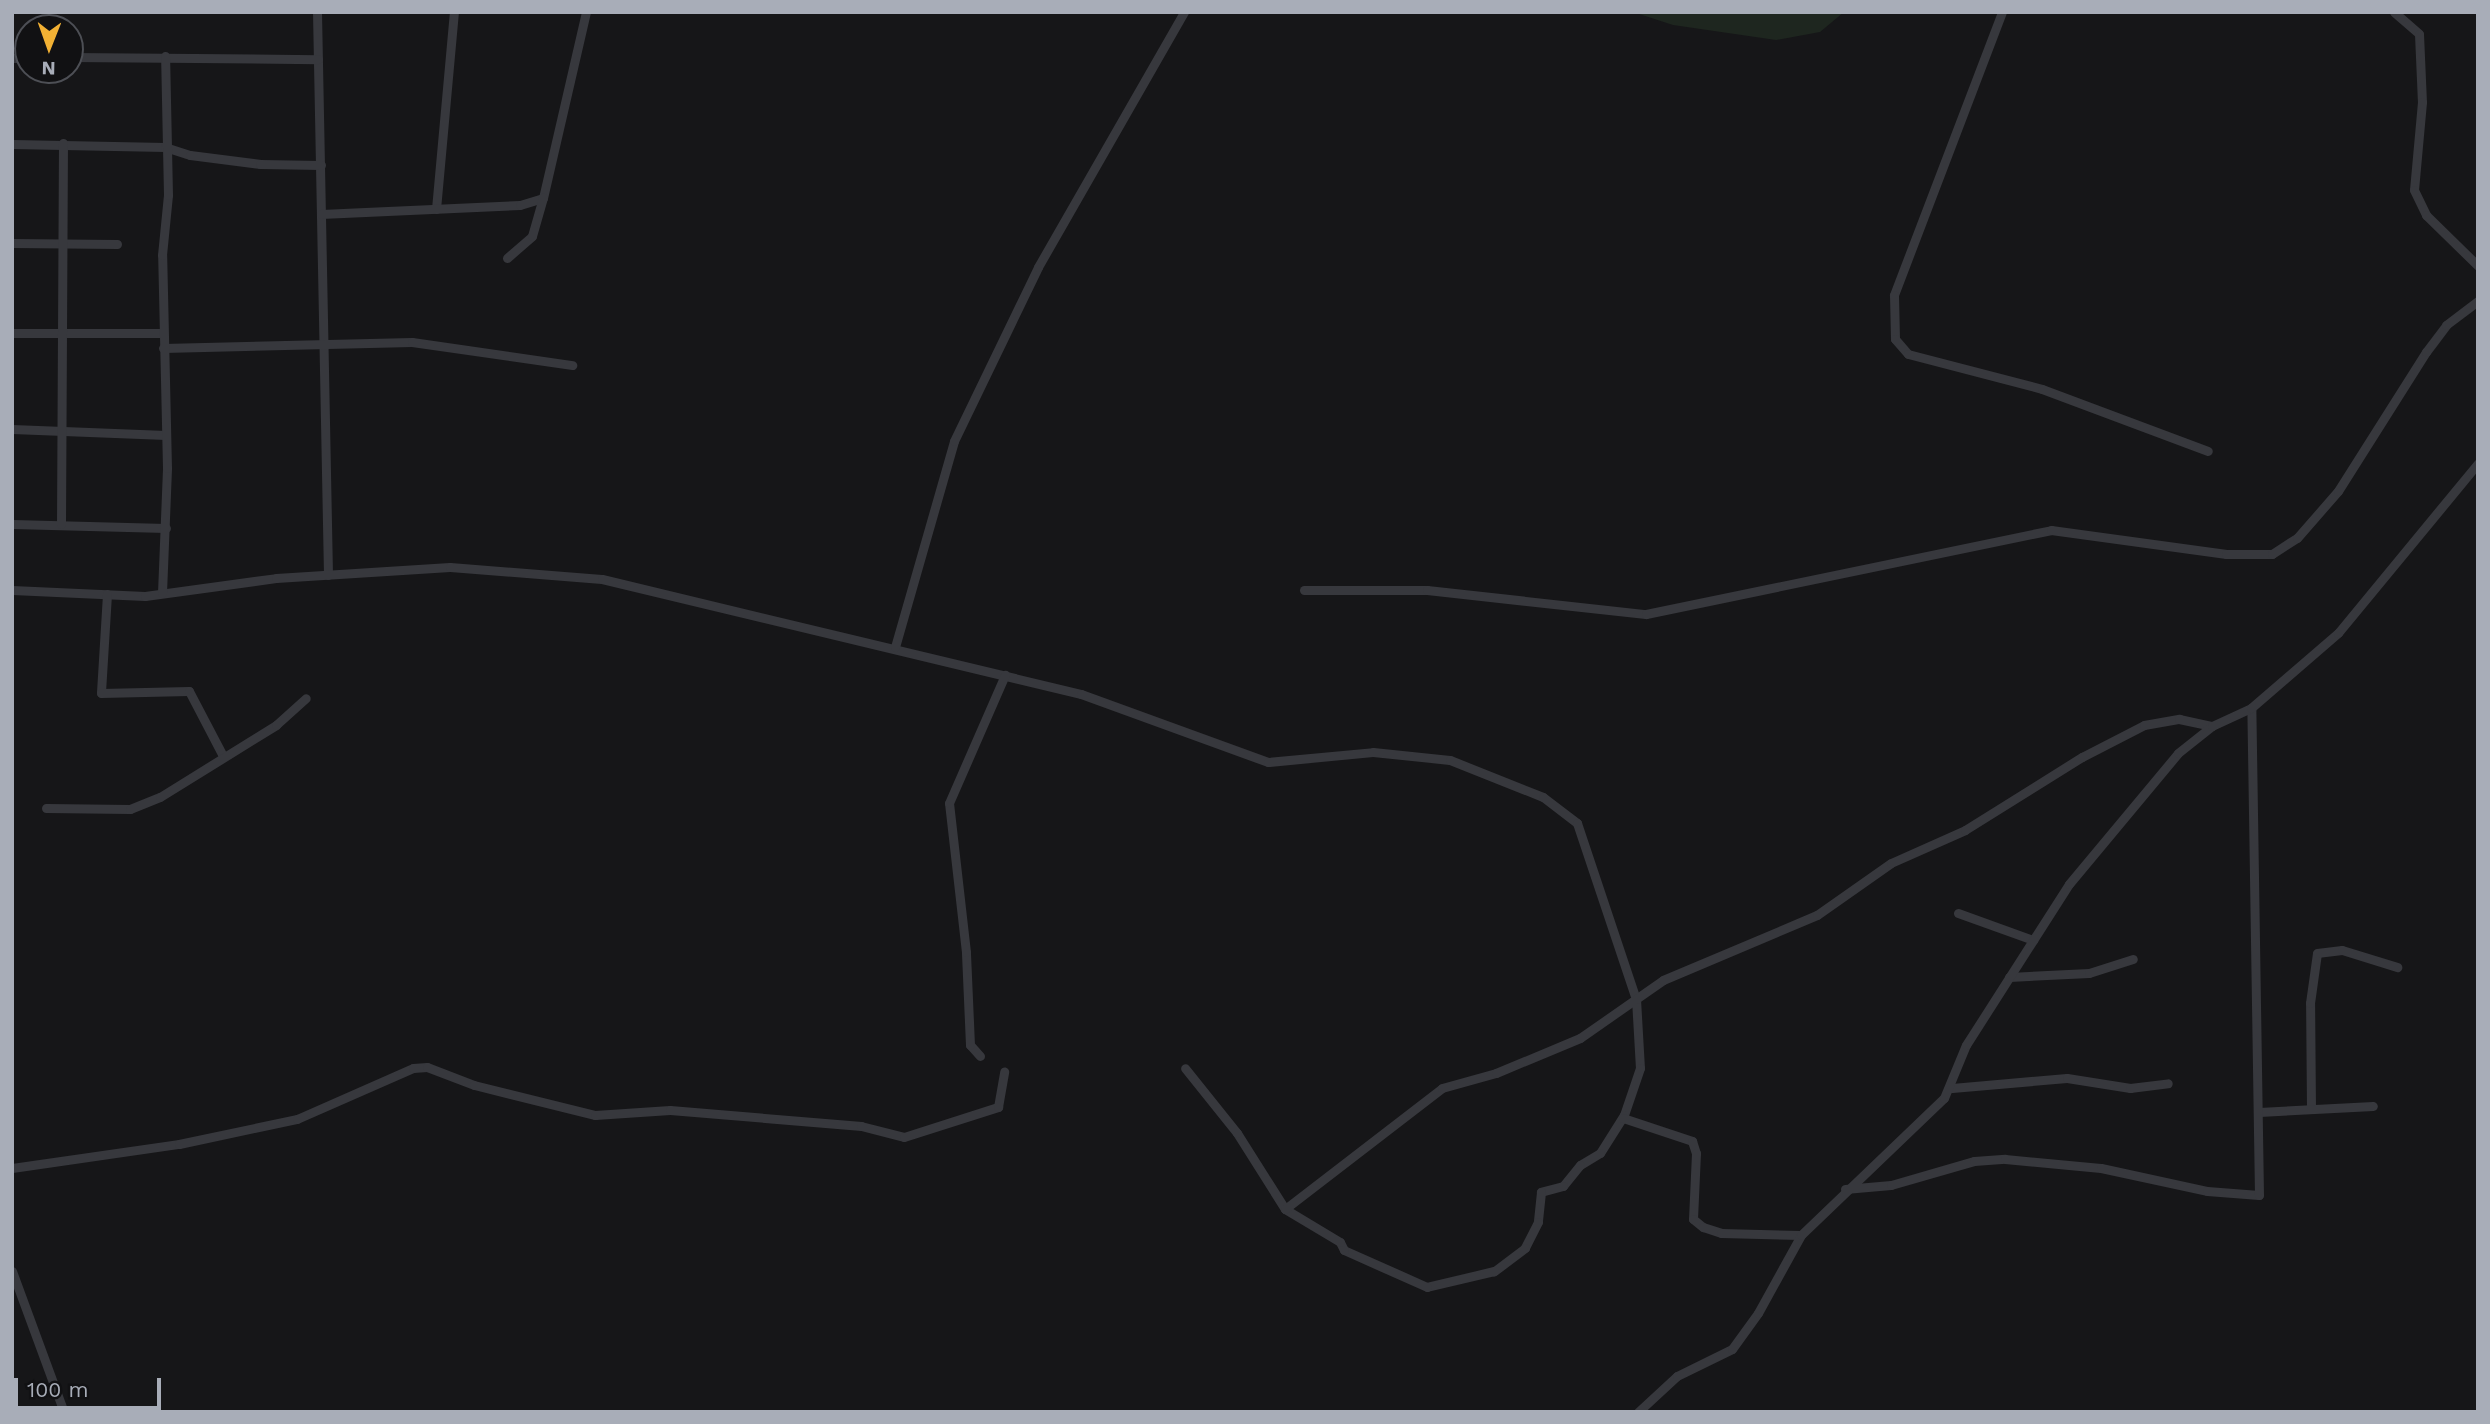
<!DOCTYPE html>
<style>
body{margin:0}
#map{position:relative;width:2490px;height:1424px;overflow:hidden;background:#161618;font-family:"Work Sans",sans-serif}
div>[style]{position:absolute}
.green>*{inset:0;background:#1e261f}
.minor>*{height:9px;margin:-4.5px;padding:0 4.5px;transform-origin:4.5px;border-radius:4.5px;background:#37383d}
span{translate:-50% -50%;white-space:nowrap;text-align:center;line-height:1.15;-webkit-text-stroke:5px #111113;paint-order:stroke}
.frame{position:absolute;inset:0;border:14px solid #a8adb8;pointer-events:none}
.north{position:absolute;left:14px;top:14px;width:70px;height:70px;box-sizing:border-box;background:#111113;border:2px solid #4d4f55;border-radius:50%;rotate:181deg;font-size:19px;font-weight:700;line-height:28px;text-align:center;color:#a8adb8}
.north::after{content:'';display:block;margin:auto;width:24px;height:32px;background:#f2b134;clip-path:polygon(50% 0,100% 100%,50% 72%,0 100%)}
.scale{position:absolute;left:14px;top:1378px;width:147px;height:32px;box-sizing:border-box;border:4px solid #a8adb8;border-top:0;padding-left:9px;font-size:21px;line-height:24px;white-space:nowrap;color:#a8adb8;-webkit-text-stroke:5px #111113;paint-order:stroke}
</style>
<div id="map">
<div class="green">
<div style="clip-path:polygon(1633px 12px,1844px 12px,1820px 32px,1776px 40px,1673px 25px)"></div>
</div>
<div class="minor">
<div style="left:317px;top:12px;width:563px;rotate:88.88deg"></div>
<div style="left:2002px;top:12px;width:303px;rotate:110.9deg"></div>
<div style="left:1894px;top:295px;width:44px;rotate:88.7deg"></div>
<div style="left:1895px;top:339px;width:20px;rotate:49deg"></div>
<div style="left:1908px;top:354px;width:138px;rotate:14.6deg"></div>
<div style="left:2042px;top:389px;width:177px;rotate:20.5deg"></div>
<div style="left:2394px;top:12px;width:33px;rotate:41deg"></div>
<div style="left:2419px;top:34px;width:68px;rotate:87.5deg"></div>
<div style="left:2422px;top:102px;width:88px;rotate:95.2deg"></div>
<div style="left:2414px;top:190px;width:28px;rotate:64deg"></div>
<div style="left:2426px;top:215px;width:73px;rotate:44.4deg"></div>
<div style="left:70px;top:57px;width:248px;rotate:0.5deg"></div>
<div style="left:12px;top:58px;width:16px"></div>
<div style="left:12px;top:144px;width:153px;rotate:1.1deg"></div>
<div style="left:165px;top:147px;width:26px;rotate:18deg"></div>
<div style="left:190px;top:155px;width:71px;rotate:7.3deg"></div>
<div style="left:260px;top:164px;width:61px;rotate:0.9deg"></div>
<div style="left:436px;top:209px;width:198px;rotate:-84.8deg"></div>
<div style="left:321px;top:214px;width:199px;rotate:-2.6deg"></div>
<div style="left:520px;top:205px;width:24px;rotate:-17deg"></div>
<div style="left:543px;top:198px;width:191px;rotate:-77deg"></div>
<div style="left:12px;top:243px;width:105px;rotate:0.5deg"></div>
<div style="left:507px;top:258px;width:33px;rotate:-41deg"></div>
<div style="left:532px;top:236px;width:40px;rotate:-74deg"></div>
<div style="left:12px;top:333px;width:151px"></div>
<div style="left:163px;top:348px;width:249px;rotate:-1.4deg"></div>
<div style="left:412px;top:342px;width:162px;rotate:8.2deg"></div>
<div style="left:12px;top:429px;width:154px;rotate:2.2deg"></div>
<div style="left:12px;top:524px;width:154px;rotate:1.5deg"></div>
<div style="left:61px;top:524px;width:381px;rotate:-89.7deg"></div>
<div style="left:12px;top:590px;width:133px;rotate:2.6deg"></div>
<div style="left:145px;top:596px;width:132px;rotate:-7.8deg"></div>
<div style="left:276px;top:578px;width:174px;rotate:-3.6deg"></div>
<div style="left:450px;top:567px;width:152px;rotate:4.5deg"></div>
<div style="left:602px;top:579px;width:493px;rotate:13.5deg"></div>
<div style="left:1081px;top:694px;width:199px;rotate:20deg"></div>
<div style="left:1268px;top:762px;width:105px;rotate:-5.4deg"></div>
<div style="left:1373px;top:752px;width:77px;rotate:5.9deg"></div>
<div style="left:1450px;top:760px;width:100px;rotate:21.7deg"></div>
<div style="left:1543px;top:797px;width:43px;rotate:37.4deg"></div>
<div style="left:1577px;top:823px;width:186px;rotate:71.5deg"></div>
<div style="left:1636px;top:999px;width:69px;rotate:86.7deg"></div>
<div style="left:1640px;top:1068px;width:50px;rotate:108.8deg"></div>
<div style="left:1624px;top:1115px;width:45px;rotate:122.3deg"></div>
<div style="left:1600px;top:1153px;width:23px;rotate:149deg"></div>
<div style="left:1580px;top:1165px;width:27px;rotate:129deg"></div>
<div style="left:1563px;top:1186px;width:23px;rotate:165deg"></div>
<div style="left:1541px;top:1192px;width:30px;rotate:96deg"></div>
<div style="left:1538px;top:1222px;width:29px;rotate:117deg"></div>
<div style="left:1525px;top:1248px;width:39px;rotate:143deg"></div>
<div style="left:1494px;top:1271px;width:69px;rotate:166.6deg"></div>
<div style="left:1427px;top:1287px;width:91px;rotate:-156deg"></div>
<div style="left:1344px;top:1250px;width:9px;rotate:-117deg"></div>
<div style="left:1340px;top:1242px;width:64px;rotate:-149deg"></div>
<div style="left:1285px;top:1209px;width:90px;rotate:-122.3deg"></div>
<div style="left:1237px;top:1133px;width:83px;rotate:-128.7deg"></div>
<div style="left:1304px;top:590px;width:123px"></div>
<div style="left:1427px;top:590px;width:220px;rotate:6.3deg"></div>
<div style="left:1646px;top:614px;width:414px;rotate:-11.7deg"></div>
<div style="left:2051px;top:530px;width:177px;rotate:7.8deg"></div>
<div style="left:2226px;top:554px;width:46px"></div>
<div style="left:2272px;top:554px;width:30px;rotate:-33deg"></div>
<div style="left:2297px;top:538px;width:62px;rotate:-48.9deg"></div>
<div style="left:2338px;top:491px;width:165px;rotate:-57.7deg"></div>
<div style="left:2426px;top:352px;width:34px;rotate:-53deg"></div>
<div style="left:2446px;top:325px;width:40px;rotate:-37deg"></div>
<div style="left:162px;top:593px;width:125px;rotate:-87.7deg"></div>
<div style="left:167px;top:468px;width:213px;rotate:-91.3deg"></div>
<div style="left:162px;top:255px;width:60px;rotate:-84.3deg"></div>
<div style="left:168px;top:195px;width:139px;rotate:-91.2deg"></div>
<div style="left:107px;top:594px;width:99px;rotate:93.5deg"></div>
<div style="left:101px;top:693px;width:88px;rotate:-1.3deg"></div>
<div style="left:189px;top:691px;width:73px;rotate:62.4deg"></div>
<div style="left:895px;top:647px;width:214px;rotate:-74deg"></div>
<div style="left:954px;top:441px;width:193px;rotate:-64.2deg"></div>
<div style="left:1038px;top:267px;width:294px;rotate:-60.2deg"></div>
<div style="left:46px;top:808px;width:84px;rotate:0.7deg"></div>
<div style="left:130px;top:809px;width:32px;rotate:-22deg"></div>
<div style="left:160px;top:797px;width:137px;rotate:-31.8deg"></div>
<div style="left:276px;top:725px;width:40px;rotate:-42deg"></div>
<div style="left:1958px;top:913px;width:80px;rotate:19.8deg"></div>
<div style="left:2009px;top:977px;width:80px;rotate:-2.9deg"></div>
<div style="left:2089px;top:973px;width:46px;rotate:-17.7deg"></div>
<div style="left:980px;top:1056px;width:15px;rotate:-132deg"></div>
<div style="left:970px;top:1045px;width:93px;rotate:-92.5deg"></div>
<div style="left:966px;top:952px;width:150px;rotate:-96.5deg"></div>
<div style="left:949px;top:803px;width:140px;rotate:-66.4deg"></div>
<div style="left:1952px;top:1088px;width:115px;rotate:-5deg"></div>
<div style="left:2067px;top:1078px;width:64px;rotate:9deg"></div>
<div style="left:2130px;top:1088px;width:38px;rotate:-7deg"></div>
<div style="left:2311px;top:1108px;width:105px;rotate:-90.5deg"></div>
<div style="left:2310px;top:1003px;width:50px;rotate:-82deg"></div>
<div style="left:2317px;top:953px;width:25px;rotate:-7deg"></div>
<div style="left:2342px;top:950px;width:58px;rotate:17.2deg"></div>
<div style="left:2259px;top:1112px;width:114px;rotate:-3deg"></div>
<div style="left:1623px;top:1118px;width:73px;rotate:18.4deg"></div>
<div style="left:1692px;top:1141px;width:13px;rotate:72deg"></div>
<div style="left:1696px;top:1153px;width:66px;rotate:92.6deg"></div>
<div style="left:1693px;top:1219px;width:13px;rotate:39deg"></div>
<div style="left:1703px;top:1227px;width:19px;rotate:18deg"></div>
<div style="left:1721px;top:1233px;width:80px;rotate:1.4deg"></div>
<div style="left:12px;top:1168px;width:169px;rotate:-8.2deg"></div>
<div style="left:179px;top:1144px;width:121px;rotate:-12deg"></div>
<div style="left:297px;top:1119px;width:127px;rotate:-23.7deg"></div>
<div style="left:413px;top:1068px;width:14px;rotate:-4deg"></div>
<div style="left:427px;top:1067px;width:50px;rotate:21deg"></div>
<div style="left:474px;top:1085px;width:125px;rotate:13.9deg"></div>
<div style="left:595px;top:1115px;width:75px;rotate:-3.8deg"></div>
<div style="left:670px;top:1110px;width:192px;rotate:4.8deg"></div>
<div style="left:861px;top:1126px;width:44px;rotate:14.3deg"></div>
<div style="left:904px;top:1137px;width:99px;rotate:-17.7deg"></div>
<div style="left:998px;top:1107px;width:36px;rotate:-80deg"></div>
<div style="left:1845px;top:1189px;width:46px;rotate:-5deg"></div>
<div style="left:1891px;top:1185px;width:86px;rotate:-16.1deg"></div>
<div style="left:1974px;top:1161px;width:31px;rotate:-4deg"></div>
<div style="left:2005px;top:1159px;width:96px;rotate:5.4deg"></div>
<div style="left:2101px;top:1168px;width:108px;rotate:12.2deg"></div>
<div style="left:2207px;top:1191px;width:52px;rotate:4.4deg"></div>
<div style="left:2259px;top:1195px;width:487px;rotate:-90.9deg"></div>
<div style="left:1285px;top:1209px;width:198px;rotate:-37.6deg"></div>
<div style="left:1442px;top:1088px;width:56px;rotate:-15.5deg"></div>
<div style="left:1496px;top:1073px;width:91px;rotate:-22.6deg"></div>
<div style="left:1580px;top:1038px;width:101px;rotate:-34.9deg"></div>
<div style="left:1663px;top:980px;width:167px;rotate:-22.9deg"></div>
<div style="left:1817px;top:915px;width:90px;rotate:-35.1deg"></div>
<div style="left:1891px;top:863px;width:81px;rotate:-24deg"></div>
<div style="left:1965px;top:830px;width:138px;rotate:-32deg"></div>
<div style="left:2082px;top:757px;width:70px;rotate:-27.3deg"></div>
<div style="left:2144px;top:725px;width:36px;rotate:-10deg"></div>
<div style="left:2179px;top:719px;width:34px;rotate:12deg"></div>
<div style="left:12px;top:1271px;width:150px;rotate:69.8deg"></div>
<div style="left:1638px;top:1412px;width:53px;rotate:-42.7deg"></div>
<div style="left:1677px;top:1376px;width:61px;rotate:-26.1deg"></div>
<div style="left:1732px;top:1349px;width:44px;rotate:-54.2deg"></div>
<div style="left:1758px;top:1313px;width:89px;rotate:-61.1deg"></div>
<div style="left:1801px;top:1235px;width:198px;rotate:-43.8deg"></div>
<div style="left:1944px;top:1098px;width:57px;rotate:-67.5deg"></div>
<div style="left:1966px;top:1045px;width:191px;rotate:-57.4deg"></div>
<div style="left:2069px;top:884px;width:170px;rotate:-50.2deg"></div>
<div style="left:2178px;top:753px;width:43px;rotate:-38.5deg"></div>
<div style="left:2212px;top:726px;width:43px;rotate:-24.8deg"></div>
<div style="left:2251px;top:708px;width:115px;rotate:-40.8deg"></div>
<div style="left:2338px;top:633px;width:220px;rotate:-50.5deg"></div>
</div>
<div class="frame"></div>
<div class="north">N</div>
<div class="scale">100 m</div>
</div>
